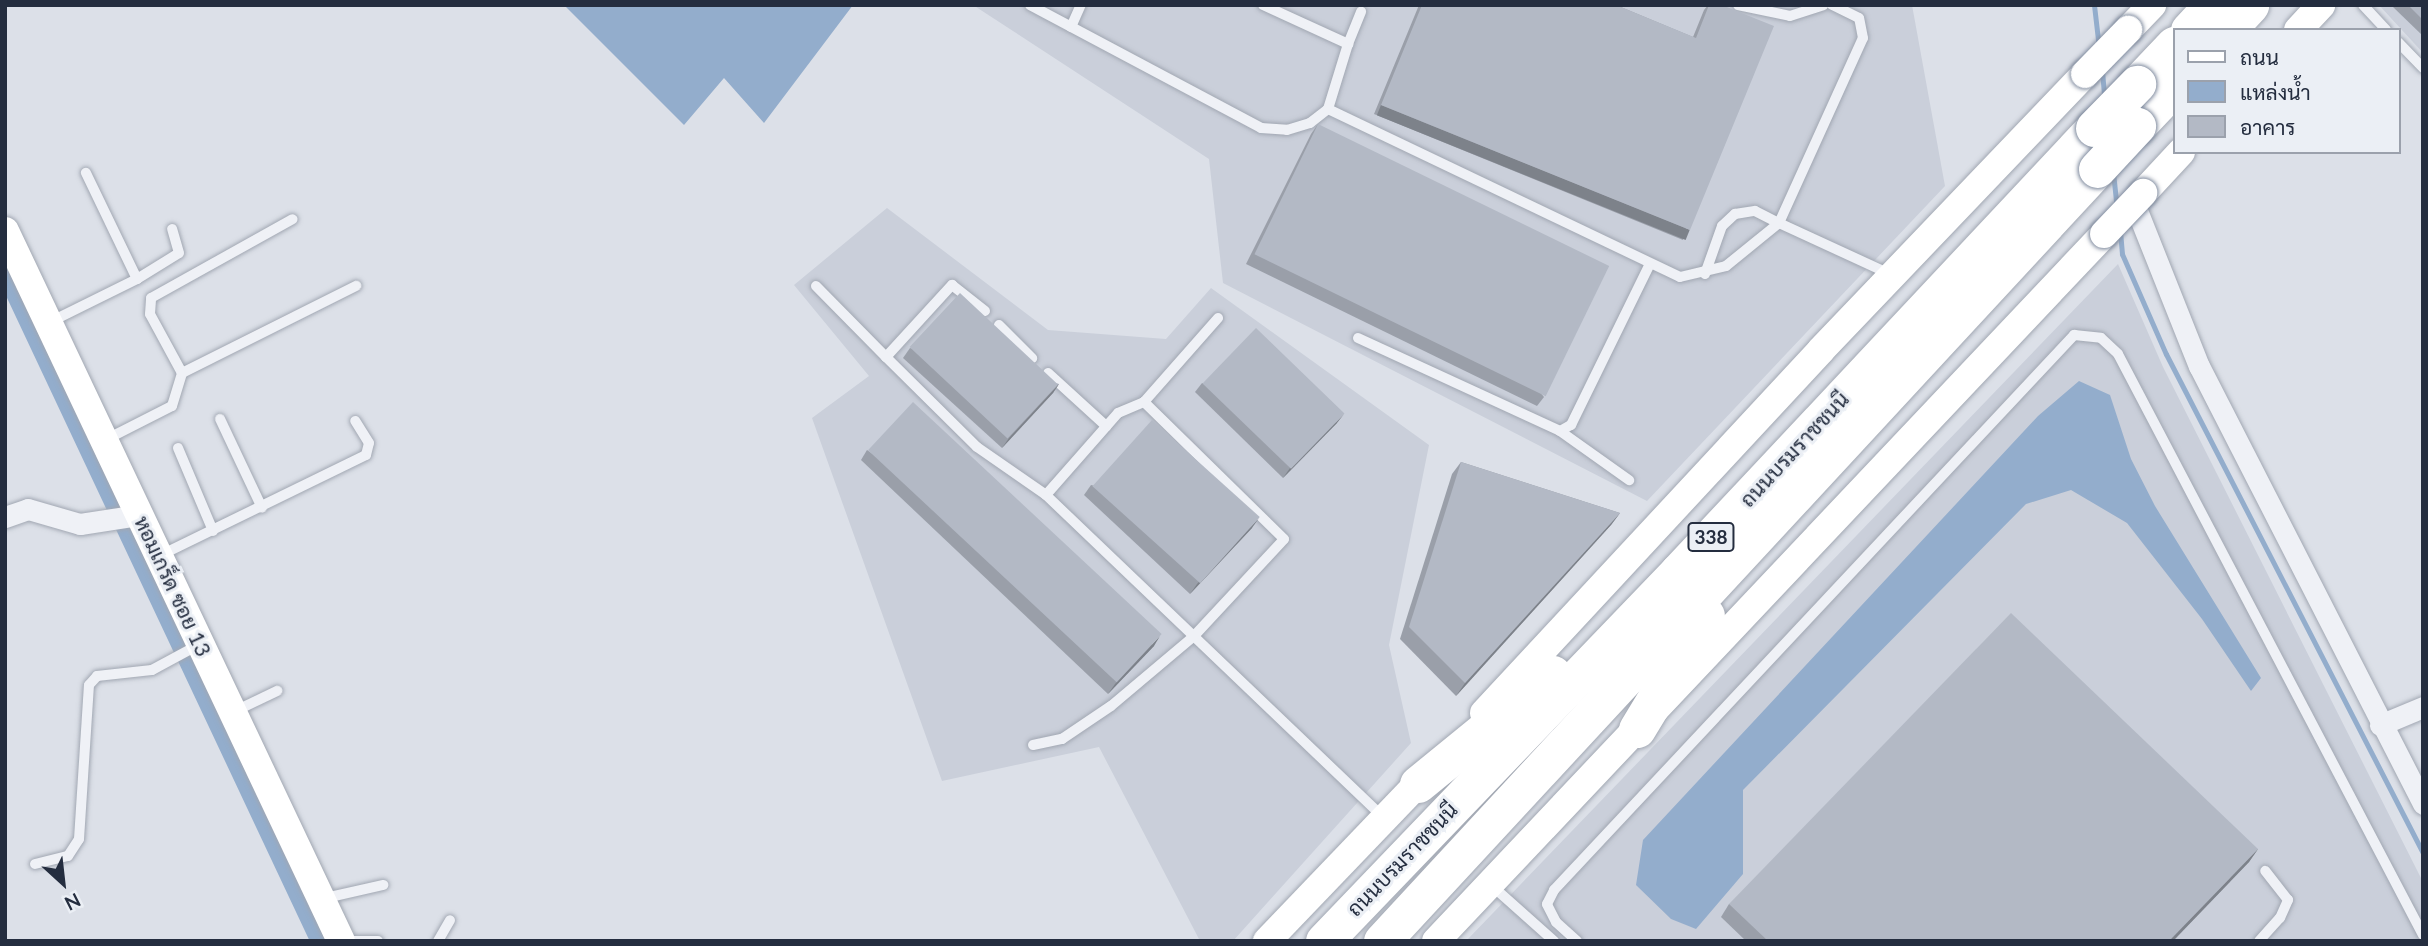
<!DOCTYPE html>
<meta charset="utf-8">
<style>
body{margin:0}
#map{position:relative;width:2428px;height:946px;overflow:hidden;background:#dce0e8;font-family:Lato,Sarabun,sans-serif}
div>[style]{position:absolute}
.built>*{inset:0;background:#cacfda}
.water>*{inset:0;background:#93adcc}
.stream>*{height:5px;margin:-2.5px;padding:0 2.5px;transform-origin:2.5px;border-radius:2.5px;background:#93adcc}
.canal>*{height:19px;margin:-9.5px;padding:0 9.5px;transform-origin:9.5px;border-radius:9.5px;background:#93adcc}
.roads{filter:drop-shadow(0 0 2px #a1a7b2) drop-shadow(0 0 2px #a1a7b2)}
.lane>*{height:10px;margin:-5px;padding:0 5px;transform-origin:5px;border-radius:5px;background:#eff1f6}
.street>*{height:21px;margin:-10.5px;padding:0 10.5px;transform-origin:10.5px;border-radius:10.5px;background:#eff1f6}
.secondary>*{height:28px;margin:-14px;padding:0 14px;transform-origin:14px;border-radius:14px;background:#fff}
.highway>*{height:37px;margin:-18.5px;padding:0 18.5px;transform-origin:18.5px;border-radius:18.5px;background:#fff}
.bridges{filter:drop-shadow(0 0 2px #828da0) drop-shadow(0 0 2px #828da0)}
.secondary-bridge>*{height:28px;margin:-14px;padding:0 14px;transform-origin:14px;border-radius:14px;background:#fff}
.highway-bridge>*{height:37px;margin:-18.5px;padding:0 18.5px;transform-origin:18.5px;border-radius:18.5px;background:#fff}
.wall>*{inset:0;background:#9a9fa9}
.shaded-wall>*{inset:0;background:#7d828a;transform-origin:0 0}
.building>*{inset:0;background:#b3b9c5;transform-origin:0 0}
span{translate:-50% -50%;white-space:nowrap;text-align:center;line-height:1.15;-webkit-text-stroke:6px #ebeff5;paint-order:stroke}
.shield-label span{padding:2px 5px;background:#ebeff5;border:2px solid;border-radius:5px;-webkit-text-stroke-width:0}
.shield-label{font-size:19px;color:#242d3f;font-weight:700}
.street-label{font-size:21px;color:#242d3f}
.frame{position:absolute;inset:0;border:7px solid #242d3f;pointer-events:none}
.legend{position:absolute;left:2173px;top:28px;width:228px;height:126px;box-sizing:border-box;background:#ebeff5;border:2px solid #9ba1ac;margin:0;padding:9px 12px;list-style:none;font-size:21px;color:#242d3f}
.legend li{display:flex;align-items:center;gap:14px;height:35px}
.legend b{width:35px;border:2px solid #9ba1ac}
.north{position:absolute;left:28px;top:848px;width:70px;height:70px;-webkit-text-stroke:5px #ebeff5;paint-order:stroke;rotate:153deg;font-size:19px;font-weight:700;line-height:28px;text-align:center;color:#242d3f}
.north::after{content:'';display:block;margin:auto;width:24px;height:32px;background:#242d3f;clip-path:polygon(50% 0,100% 100%,50% 72%,0 100%)}
</style>
<div id="map">
<div class="built">
<div style="clip-path:polygon(973px 5px,1912px 5px,1945px 186px,1647px 501px,1223px 283px,1209px 159px)"></div>
<div style="clip-path:polygon(2379px 5px,2423px 5px,2423px 53px)"></div>
<div style="clip-path:polygon(887px 208px,1048px 330px,1166px 339px,1211px 288px,1429px 445px,1389px 645px,1411px 743px,1233px 941px,1200px 941px,1099px 747px,942px 781px,812px 418px,869px 376px,794px 285px)"></div>
<div style="clip-path:polygon(2118px 264px,2163px 367px,2423px 882px,2423px 941px,1466px 941px)"></div>
</div>
<div class="water">
<div style="clip-path:polygon(564px 5px,853px 5px,764px 123px,724px 78px,684px 125px)"></div>
<div style="clip-path:polygon(2079px 381px,2110px 395px,2131px 459px,2155px 506px,2261px 678px,2251px 691px,2202px 619px,2127px 523px,2071px 490px,2026px 504px,1743px 790px,1743px 874px,1696px 929px,1671px 919px,1636px 885px,1643px 840px,2038px 416px)"></div>
</div>
<div class="stream">
<div style="left:2094px;top:5px;width:43px;rotate:83.4deg"></div>
<div style="left:2102px;top:71px;width:25px;rotate:85deg"></div>
<div style="left:2113px;top:172px;width:36px;rotate:84deg"></div>
<div style="left:2120px;top:231px;width:23px;rotate:85deg"></div>
<div style="left:2122px;top:254px;width:109px;rotate:66.3deg"></div>
<div style="left:2166px;top:354px;width:561px;rotate:62.75deg"></div>
</div>
<div class="canal">
<div style="left:5px;top:272px;width:739px;rotate:64.79deg"></div>
</div>
<div class="roads">
<div class="lane">
<div style="left:1030px;top:5px;width:262px;rotate:28deg"></div>
<div style="left:1261px;top:128px;width:26px;rotate:4deg"></div>
<div style="left:1287px;top:130px;width:24px;rotate:-17deg"></div>
<div style="left:1310px;top:123px;width:23px;rotate:-38deg"></div>
<div style="left:1263px;top:5px;width:94px;rotate:24.6deg"></div>
<div style="left:1348px;top:44px;width:68px;rotate:107.1deg"></div>
<div style="left:1328px;top:109px;width:390px;rotate:25.5deg"></div>
<div style="left:1680px;top:277px;width:47px;rotate:-13.4deg"></div>
<div style="left:1726px;top:266px;width:68px;rotate:-39.1deg"></div>
<div style="left:1779px;top:223px;width:122px;rotate:24.7deg"></div>
<div style="left:1738px;top:5px;width:53px;rotate:11.9deg"></div>
<div style="left:1790px;top:16px;width:35px;rotate:-18deg"></div>
<div style="left:2363px;top:5px;width:34px;rotate:47deg"></div>
<div style="left:1071px;top:27px;width:24px;rotate:-66deg"></div>
<div style="left:2398px;top:42px;width:36px;rotate:46deg"></div>
<div style="left:1348px;top:44px;width:35px;rotate:-68deg"></div>
<div style="left:1705px;top:274px;width:51px;rotate:-70.5deg"></div>
<div style="left:1722px;top:226px;width:18px;rotate:-43deg"></div>
<div style="left:1735px;top:214px;width:20px;rotate:-9deg"></div>
<div style="left:1755px;top:211px;width:27px;rotate:27deg"></div>
<div style="left:1779px;top:223px;width:203px;rotate:-65.6deg"></div>
<div style="left:1863px;top:38px;width:20px;rotate:-101deg"></div>
<div style="left:1859px;top:18px;width:30px;rotate:-154deg"></div>
<div style="left:137px;top:279px;width:49px;rotate:-31.8deg"></div>
<div style="left:179px;top:253px;width:25px;rotate:-106deg"></div>
<div style="left:816px;top:286px;width:100px;rotate:45.4deg"></div>
<div style="left:886px;top:357px;width:98px;rotate:-47.5deg"></div>
<div style="left:952px;top:285px;width:42px;rotate:38.2deg"></div>
<div style="left:50px;top:322px;width:97px;rotate:-26.3deg"></div>
<div style="left:137px;top:279px;width:118px;rotate:-115.7deg"></div>
<div style="left:999px;top:325px;width:47px;rotate:45deg"></div>
<div style="left:1358px;top:338px;width:222px;rotate:24.7deg"></div>
<div style="left:1560px;top:431px;width:13px;rotate:-29deg"></div>
<div style="left:1571px;top:425px;width:179px;rotate:-63.9deg"></div>
<div style="left:886px;top:357px;width:128px;rotate:44.7deg"></div>
<div style="left:977px;top:447px;width:84px;rotate:34.8deg"></div>
<div style="left:1046px;top:495px;width:466px;rotate:43.7deg"></div>
<div style="left:182px;top:373px;width:67px;rotate:-118.5deg"></div>
<div style="left:150px;top:314px;width:16px;rotate:-86deg"></div>
<div style="left:151px;top:298px;width:162px;rotate:-29.1deg"></div>
<div style="left:1048px;top:373px;width:79px;rotate:42.4deg"></div>
<div style="left:1144px;top:402px;width:112px;rotate:-48.6deg"></div>
<div style="left:220px;top:419px;width:98px;rotate:64.7deg"></div>
<div style="left:1560px;top:431px;width:85px;rotate:35.4deg"></div>
<div style="left:105px;top:440px;width:75px;rotate:-26.9deg"></div>
<div style="left:172px;top:406px;width:34px;rotate:-73deg"></div>
<div style="left:182px;top:373px;width:195px;rotate:-26.6deg"></div>
<div style="left:178px;top:448px;width:90px;rotate:67.1deg"></div>
<div style="left:161px;top:555px;width:228px;rotate:-26deg"></div>
<div style="left:366px;top:455px;width:12px;rotate:-76deg"></div>
<div style="left:369px;top:443px;width:26px;rotate:-122deg"></div>
<div style="left:235px;top:711px;width:47px;rotate:-25.5deg"></div>
<div style="left:1033px;top:745px;width:30px;rotate:-12deg"></div>
<div style="left:1062px;top:739px;width:59px;rotate:-34deg"></div>
<div style="left:1111px;top:706px;width:109px;rotate:-40.1deg"></div>
<div style="left:1194px;top:636px;width:132px;rotate:-47.1deg"></div>
<div style="left:1284px;top:539px;width:196px;rotate:-135.6deg"></div>
<div style="left:1144px;top:402px;width:28px;rotate:157deg"></div>
<div style="left:1118px;top:413px;width:109px;rotate:131.3deg"></div>
<div style="left:35px;top:864px;width:34px;rotate:-14deg"></div>
<div style="left:68px;top:856px;width:20px;rotate:-57deg"></div>
<div style="left:79px;top:839px;width:154px;rotate:-86.3deg"></div>
<div style="left:89px;top:685px;width:12px;rotate:-48deg"></div>
<div style="left:97px;top:676px;width:55px;rotate:-6.2deg"></div>
<div style="left:152px;top:670px;width:55px;rotate:-28.4deg"></div>
<div style="left:1490px;top:884px;width:86px;rotate:41.7deg"></div>
<div style="left:321px;top:899px;width:64px;rotate:-12.7deg"></div>
<div style="left:344px;top:941px;width:34px"></div>
<div style="left:438px;top:941px;width:24px;rotate:-60deg"></div>
<div style="left:1577px;top:941px;width:28px;rotate:-138deg"></div>
<div style="left:1556px;top:922px;width:20px;rotate:-117deg"></div>
<div style="left:1547px;top:904px;width:16px;rotate:-63deg"></div>
<div style="left:1554px;top:890px;width:761px;rotate:-46.86deg"></div>
<div style="left:2074px;top:335px;width:27px;rotate:6deg"></div>
<div style="left:2101px;top:338px;width:23px;rotate:43deg"></div>
<div style="left:2118px;top:354px;width:656px;rotate:62.3deg"></div>
<div style="left:2259px;top:941px;width:31px;rotate:-48deg"></div>
<div style="left:2280px;top:918px;width:20px;rotate:-66deg"></div>
<div style="left:2288px;top:900px;width:37px;rotate:-128deg"></div>
</div>
<div class="street">
<div style="left:2138px;top:213px;width:165px;rotate:68.3deg"></div>
<div style="left:2199px;top:366px;width:492px;rotate:62.9deg"></div>
<div style="left:5px;top:517px;width:24px;rotate:-19deg"></div>
<div style="left:28px;top:509px;width:54px;rotate:16.1deg"></div>
<div style="left:80px;top:524px;width:60px;rotate:-8.7deg"></div>
<div style="left:2380px;top:725px;width:47px;rotate:-22.7deg"></div>
</div>
<div class="secondary">
<div style="left:2128px;top:30px;width:35px;rotate:-46deg"></div>
<div style="left:2298px;top:30px;width:34px;rotate:-47deg"></div>
<div style="left:2143px;top:193px;width:56px;rotate:-47.2deg"></div>
<div style="left:5px;top:231px;width:785px;rotate:64.67deg"></div>
<div style="left:1484px;top:713px;width:495px;rotate:-47.1deg"></div>
<div style="left:1821px;top:350px;width:382px;rotate:-46.3deg"></div>
<div style="left:1267px;top:941px;width:236px;rotate:-46.2deg"></div>
<div style="left:1436px;top:941px;width:973px;rotate:-46.62deg"></div>
</div>
<div class="highway">
<div style="left:2189px;top:30px;width:34px;rotate:-47deg"></div>
<div style="left:2227px;top:30px;width:34px;rotate:-47deg"></div>
<div style="left:2137px;top:84px;width:54px;rotate:-46.5deg"></div>
<div style="left:2137px;top:126px;width:54px;rotate:-46.5deg"></div>
<div style="left:1637px;top:729px;width:133px;rotate:-58.8deg"></div>
<div style="left:1418px;top:784px;width:174px;rotate:-39.2deg"></div>
<div style="left:1324px;top:941px;width:511px;rotate:-46.19deg"></div>
<div style="left:1678px;top:572px;width:608px;rotate:-46.86deg"></div>
<div style="left:1382px;top:941px;width:1052px;rotate:-47.2deg"></div>
</div>
</div>
<div class="bridges">
<div class="secondary-bridge">
<div style="left:2085px;top:74px;width:62px;rotate:-45.7deg"></div>
<div style="left:2104px;top:234px;width:57px;rotate:-46.4deg"></div>
</div>
<div class="highway-bridge">
<div style="left:2094px;top:128px;width:62px;rotate:-45.7deg"></div>
<div style="left:2097px;top:169px;width:59px;rotate:-47.1deg"></div>
</div>
</div>
<div class="wall">
<div style="clip-path:polygon(1419px 5px,1616px 5px,1693px 37px,1704px 10px,1708px 5px,1722px 5px,1683px 240px,1374px 114px)"></div>
<div style="clip-path:polygon(2394px 5px,2423px 5px,2423px 36px,2393px 7px)"></div>
<div style="clip-path:polygon(1318px 124px,1544px 397px,1537px 406px,1246px 264px,1311px 134px)"></div>
<div style="clip-path:polygon(910px 348px,1059px 384px,1053px 393px,1002px 448px,903px 358px)"></div>
<div style="clip-path:polygon(1202px 383px,1337px 423px,1283px 478px,1195px 392px)"></div>
<div style="clip-path:polygon(867px 450px,1154px 646px,1108px 694px,861px 460px)"></div>
<div style="clip-path:polygon(1461px 462px,1620px 513px,1611px 525px,1456px 696px,1400px 639px,1452px 474px)"></div>
<div style="clip-path:polygon(1091px 485px,1252px 528px,1190px 594px,1084px 495px)"></div>
<div style="clip-path:polygon(2258px 849px,2249px 862px,2173px 941px,1746px 941px,1721px 917px,1729px 904px)"></div>
</div>
<div class="shaded-wall">
<div style="left:1381px;top:105px;width:333px;height:11px;rotate:22deg"></div>
<div style="clip-path:polygon(1059px 384px,1053px 393px,1002px 448px,1009px 438px)"></div>
<div style="clip-path:polygon(1344px 414px,1337px 423px,1283px 478px,1290px 468px)"></div>
<div style="clip-path:polygon(1620px 513px,1611px 525px,1456px 696px,1465px 683px)"></div>
<div style="clip-path:polygon(1259px 518px,1252px 528px,1190px 594px,1197px 584px)"></div>
<div style="clip-path:polygon(1160px 636px,1154px 646px,1108px 694px,1115px 684px)"></div>
<div style="clip-path:polygon(2258px 849px,2249px 862px,2173px 941px,2169px 941px)"></div>
</div>
<div class="building">
<div style="clip-path:polygon(1422px 5px,1616px 5px,1696px 38px,1709px 5px,1722px 5px,1774px 26px,1690px 230px,1381px 105px)"></div>
<div style="clip-path:polygon(2408px 5px,2423px 5px,2423px 20px)"></div>
<div style="left:1318px;top:124px;width:324px;height:145px;rotate:26deg"></div>
<div style="left:960px;top:293px;width:134px;height:74px;rotate:43deg"></div>
<div style="left:1256px;top:328px;width:123px;height:77px;rotate:44deg"></div>
<div style="left:913px;top:402px;width:340px;height:66px;rotate:43deg"></div>
<div style="left:1152px;top:420px;width:145px;height:89px;rotate:42deg"></div>
<div style="clip-path:polygon(1461px 462px,1620px 513px,1465px 683px,1409px 627px)"></div>
<div style="clip-path:polygon(2011px 613px,2258px 849px,2169px 941px,1768px 941px,1729px 904px)"></div>
</div>
<div class="shield-label">
<span style="left:1711px;top:537px">338</span>
</div>
<div class="street-label">
<span style="left:1794px;top:449px;rotate:-47deg">ถนนบรมราชชนนี</span>
<span style="left:173px;top:586px;rotate:65deg">หอมเกร็ด ซอย 13</span>
<span style="left:1402px;top:859px;rotate:-46deg">ถนนบรมราชชนนี</span>
</div>
<div class="frame"></div>
<ul class="legend">
<li><b style="height:9px;background:#fff"></b>ถนน</li>
<li><b style="height:19px;background:#93adcc"></b>แหล่งน้ำ</li>
<li><b style="height:19px;background:#b3b9c5"></b>อาคาร</li>
</ul>
<div class="north">N</div>
</div>
